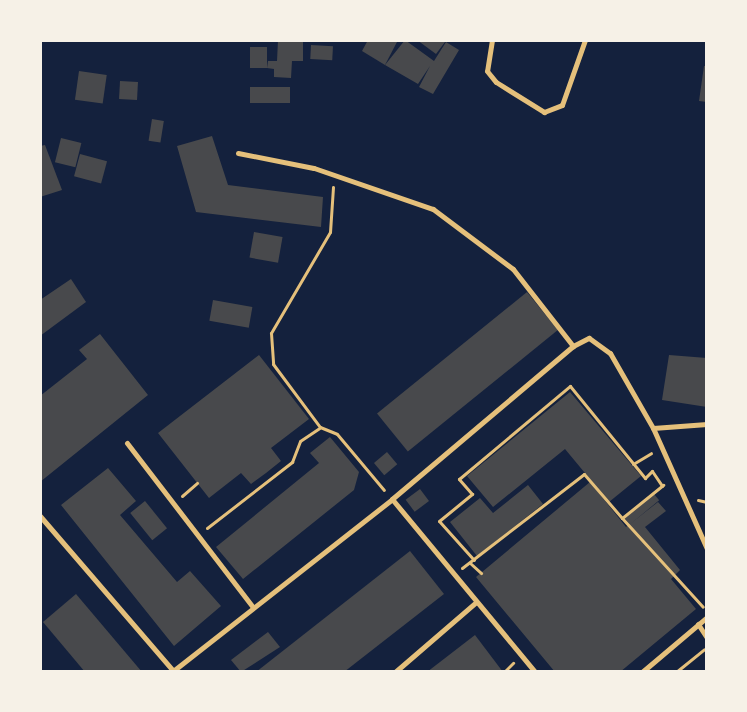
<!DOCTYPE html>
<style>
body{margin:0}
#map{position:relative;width:747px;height:712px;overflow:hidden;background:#14213d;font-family:Raleway,sans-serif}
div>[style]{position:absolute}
.building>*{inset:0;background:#48494c;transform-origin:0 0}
.path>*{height:3px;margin:-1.5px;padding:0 1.5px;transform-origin:1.5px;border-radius:1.5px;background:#e5c07b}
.service>*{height:5px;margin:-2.5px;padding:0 2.5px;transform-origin:2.5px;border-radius:2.5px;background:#e5c07b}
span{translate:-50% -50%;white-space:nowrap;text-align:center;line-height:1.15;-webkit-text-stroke:6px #f6f1e7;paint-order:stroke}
.frame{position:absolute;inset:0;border:42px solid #f6f1e7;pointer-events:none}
</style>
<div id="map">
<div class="building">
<div style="clip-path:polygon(278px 40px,303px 40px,303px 61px,292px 61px,291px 78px,274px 77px,274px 69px,267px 68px,268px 61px,277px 61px)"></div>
<div style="clip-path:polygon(368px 40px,398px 40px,385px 65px,362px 51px)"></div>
<div style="clip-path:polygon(405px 40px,434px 61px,446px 42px,459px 50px,433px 94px,419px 87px,430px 66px,418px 84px,385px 65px)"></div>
<div style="clip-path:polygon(417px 40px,442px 40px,445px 42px,436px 54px)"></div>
<div style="left:311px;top:45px;width:22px;height:14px;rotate:3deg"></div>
<div style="left:250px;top:47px;width:17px;height:21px"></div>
<div style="clip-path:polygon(704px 66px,707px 66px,707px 102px,699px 101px)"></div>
<div style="left:79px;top:71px;width:28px;height:29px;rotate:8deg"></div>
<div style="left:120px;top:81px;width:18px;height:18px;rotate:3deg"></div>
<div style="left:290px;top:87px;width:16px;height:40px;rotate:90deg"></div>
<div style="left:152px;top:119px;width:12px;height:22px;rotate:9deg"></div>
<div style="clip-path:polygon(212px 136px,228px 185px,323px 197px,321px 227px,196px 212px,177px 146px)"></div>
<div style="left:61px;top:138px;width:21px;height:25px;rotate:14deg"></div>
<div style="clip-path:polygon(45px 145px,62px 190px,40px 197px,40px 146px)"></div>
<div style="left:80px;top:154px;width:28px;height:23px;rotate:15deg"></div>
<div style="left:254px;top:232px;width:29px;height:26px;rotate:10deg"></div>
<div style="clip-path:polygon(71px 279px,86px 302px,40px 336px,40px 300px)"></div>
<div style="left:527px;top:292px;width:49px;height:193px;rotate:51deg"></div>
<div style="left:213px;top:300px;width:40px;height:21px;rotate:10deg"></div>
<div style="clip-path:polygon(100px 334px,148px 395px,40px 482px,40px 396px,87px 359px,79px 350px)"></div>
<div style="clip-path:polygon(259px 355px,309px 419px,271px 448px,281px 461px,266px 473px,251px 484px,241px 473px,209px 498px,158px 433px)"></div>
<div style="clip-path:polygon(669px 355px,707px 358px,707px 407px,662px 400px)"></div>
<div style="clip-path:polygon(570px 392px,641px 476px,609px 502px,565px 449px,493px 507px,467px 476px)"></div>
<div style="clip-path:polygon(330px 437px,359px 472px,354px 490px,243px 579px,216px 547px,319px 463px,310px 453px)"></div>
<div style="left:387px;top:452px;width:16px;height:17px;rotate:50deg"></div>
<div style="clip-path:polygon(108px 468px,136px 501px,120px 515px,177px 582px,190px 571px,221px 606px,174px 646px,61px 505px)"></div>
<div style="clip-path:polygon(590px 482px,626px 527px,658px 502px,666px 511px,645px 527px,680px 570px,671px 579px,696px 609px,620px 672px,555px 672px,476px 577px)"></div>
<div style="clip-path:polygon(528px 485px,543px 504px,477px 556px,450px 522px,480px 498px,493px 513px)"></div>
<div style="left:420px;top:489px;width:15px;height:18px;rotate:53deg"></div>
<div style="left:654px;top:494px;width:8px;height:38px;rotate:50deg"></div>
<div style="left:145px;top:501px;width:35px;height:19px;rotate:51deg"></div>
<div style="clip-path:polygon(410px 551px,444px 594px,344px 672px,256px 672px)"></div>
<div style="clip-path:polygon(76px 594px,142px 672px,85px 672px,43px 622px)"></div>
<div style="clip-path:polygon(268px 632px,280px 647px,241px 672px,231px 660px)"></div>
<div style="clip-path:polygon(475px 635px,503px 672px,427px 672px)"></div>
</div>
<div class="path">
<div style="left:333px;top:187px;width:45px;rotate:93.8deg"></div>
<div style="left:330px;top:232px;width:117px;rotate:120.3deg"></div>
<div style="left:271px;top:333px;width:31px;rotate:86deg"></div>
<div style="left:273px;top:364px;width:79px;rotate:53.3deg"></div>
<div style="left:320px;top:427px;width:18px;rotate:22deg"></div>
<div style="left:337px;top:434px;width:73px;rotate:50deg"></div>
<div style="left:633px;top:464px;width:21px;rotate:-31deg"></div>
<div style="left:182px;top:496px;width:20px;rotate:-41deg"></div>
<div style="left:698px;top:500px;width:9px;rotate:13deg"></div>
<div style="left:622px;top:518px;width:120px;rotate:47.7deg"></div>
<div style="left:207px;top:528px;width:108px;rotate:-37.8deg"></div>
<div style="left:292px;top:462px;width:22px;rotate:-69deg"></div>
<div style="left:300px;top:441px;width:23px;rotate:-34deg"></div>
<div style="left:474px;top:560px;width:52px;rotate:-131.9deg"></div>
<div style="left:439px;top:521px;width:43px;rotate:-39.3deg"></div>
<div style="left:472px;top:494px;width:20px;rotate:-131deg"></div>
<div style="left:459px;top:479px;width:145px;rotate:-40deg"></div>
<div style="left:570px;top:386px;width:119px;rotate:50.8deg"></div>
<div style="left:645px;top:478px;width:10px;rotate:-45deg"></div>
<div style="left:652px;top:471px;width:18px;rotate:56deg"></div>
<div style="left:470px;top:563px;width:15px;rotate:42deg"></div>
<div style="left:462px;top:568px;width:154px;rotate:-37.6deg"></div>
<div style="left:584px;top:474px;width:58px;rotate:49.2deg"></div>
<div style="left:622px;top:518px;width:53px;rotate:-38.8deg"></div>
<div style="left:504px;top:672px;width:13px;rotate:-45deg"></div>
<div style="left:676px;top:672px;width:36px;rotate:-39deg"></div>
</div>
<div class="service">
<div style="left:492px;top:40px;width:31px;rotate:99deg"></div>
<div style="left:487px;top:71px;width:14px;rotate:51deg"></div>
<div style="left:496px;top:82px;width:57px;rotate:32deg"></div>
<div style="left:544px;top:112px;width:19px;rotate:-21deg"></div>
<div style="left:562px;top:105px;width:69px;rotate:-70.5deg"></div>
<div style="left:238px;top:153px;width:77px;rotate:11.2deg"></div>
<div style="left:314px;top:168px;width:126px;rotate:19deg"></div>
<div style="left:433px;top:209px;width:100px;rotate:36.9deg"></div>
<div style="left:513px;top:269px;width:98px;rotate:52.1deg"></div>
<div style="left:653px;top:428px;width:54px;rotate:-4.2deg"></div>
<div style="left:127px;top:443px;width:207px;rotate:52.5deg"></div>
<div style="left:392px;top:499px;width:224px;rotate:50.4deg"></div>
<div style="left:40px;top:516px;width:206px;rotate:49.3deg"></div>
<div style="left:698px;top:624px;width:17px;rotate:57deg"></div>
<div style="left:173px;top:671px;width:278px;rotate:-38.1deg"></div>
<div style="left:392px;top:499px;width:237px;rotate:-40.2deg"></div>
<div style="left:573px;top:346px;width:18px;rotate:-27deg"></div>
<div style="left:589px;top:338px;width:26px;rotate:36deg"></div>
<div style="left:610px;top:353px;width:86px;rotate:60.2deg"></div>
<div style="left:653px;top:428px;width:133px;rotate:65.9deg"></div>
<div style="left:395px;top:672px;width:107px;rotate:-40.8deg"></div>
<div style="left:642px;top:672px;width:85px;rotate:-40.2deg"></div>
</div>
<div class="frame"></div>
</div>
